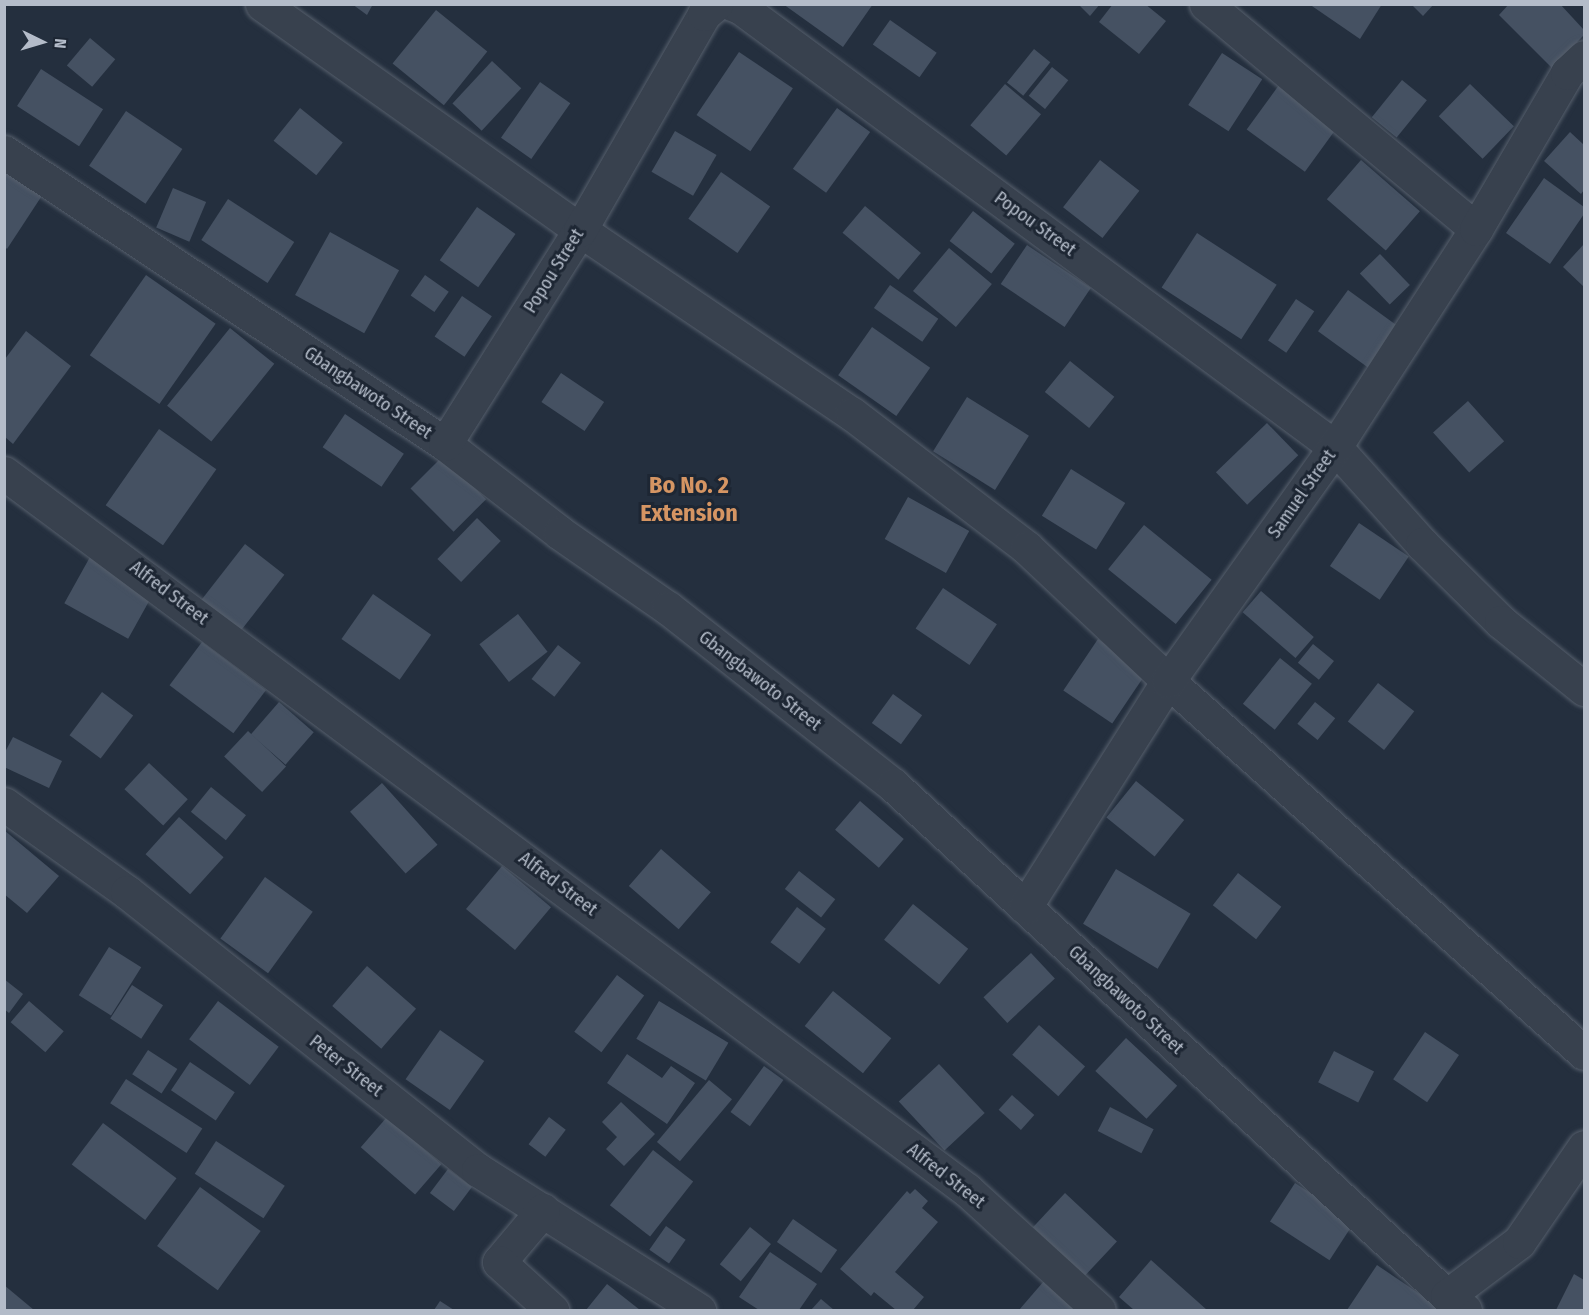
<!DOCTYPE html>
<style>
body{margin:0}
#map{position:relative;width:1589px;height:1315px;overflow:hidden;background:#242f3e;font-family:"Fira Sans Condensed",sans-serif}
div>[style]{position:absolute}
.building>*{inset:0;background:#455162;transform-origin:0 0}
.roads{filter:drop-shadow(0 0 2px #565f6c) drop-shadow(0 0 2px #565f6c)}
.street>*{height:33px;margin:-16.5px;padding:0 16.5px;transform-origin:16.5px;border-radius:16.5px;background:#38414e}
span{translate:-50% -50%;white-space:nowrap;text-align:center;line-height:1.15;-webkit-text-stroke:6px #1d2633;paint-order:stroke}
.street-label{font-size:18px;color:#b4bcc9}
.district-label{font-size:24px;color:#d59563;font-weight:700}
.frame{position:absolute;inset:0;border:6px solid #b4bcc9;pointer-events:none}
.north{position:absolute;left:12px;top:12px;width:60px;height:60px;-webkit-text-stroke:4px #1d2633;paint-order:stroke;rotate:95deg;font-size:16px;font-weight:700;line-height:24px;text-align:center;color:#b4bcc9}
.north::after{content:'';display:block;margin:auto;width:21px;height:27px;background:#b4bcc9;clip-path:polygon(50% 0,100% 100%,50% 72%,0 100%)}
</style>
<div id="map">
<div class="building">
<div style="clip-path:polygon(352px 4px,373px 4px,367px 15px)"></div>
<div style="clip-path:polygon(783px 4px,873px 4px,843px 47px)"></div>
<div style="clip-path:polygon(1078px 4px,1100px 4px,1090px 16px)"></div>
<div style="clip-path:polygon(1113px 4px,1145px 4px,1166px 21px,1139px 54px,1099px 22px)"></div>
<div style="clip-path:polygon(1309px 4px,1382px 4px,1360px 39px)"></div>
<div style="clip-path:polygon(1411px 4px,1434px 4px,1423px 16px)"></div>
<div style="clip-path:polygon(1509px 4px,1560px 4px,1584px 30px,1584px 35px,1552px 68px,1499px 15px)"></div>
<div style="left:436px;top:10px;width:66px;height:69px;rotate:39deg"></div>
<div style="left:890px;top:20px;width:57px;height:30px;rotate:35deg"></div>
<div style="left:90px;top:38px;width:33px;height:36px;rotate:40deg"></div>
<div style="left:1034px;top:49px;width:21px;height:43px;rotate:39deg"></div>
<div style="left:739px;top:52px;width:65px;height:76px;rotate:34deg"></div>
<div style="left:1222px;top:53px;width:48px;height:62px;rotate:33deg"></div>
<div style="left:492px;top:61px;width:40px;height:58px;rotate:43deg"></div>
<div style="left:1052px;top:67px;width:21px;height:37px;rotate:39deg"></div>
<div style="left:41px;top:69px;width:74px;height:44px;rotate:33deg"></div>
<div style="left:1402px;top:80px;width:32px;height:48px;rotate:39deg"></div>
<div style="left:540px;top:82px;width:37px;height:68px;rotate:35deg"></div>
<div style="left:1005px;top:84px;width:47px;height:54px;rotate:40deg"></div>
<div style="left:1470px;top:84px;width:61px;height:45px;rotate:44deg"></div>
<div style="left:1279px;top:85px;width:72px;height:55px;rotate:36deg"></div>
<div style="left:300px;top:108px;width:55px;height:42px;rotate:39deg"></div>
<div style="left:837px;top:108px;width:41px;height:75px;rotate:36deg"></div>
<div style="left:126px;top:111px;width:68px;height:66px;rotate:34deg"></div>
<div style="left:675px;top:131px;width:48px;height:47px;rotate:30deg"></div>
<div style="clip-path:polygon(1570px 132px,1584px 145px,1584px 190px,1581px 194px,1544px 161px)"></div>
<div style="left:1100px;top:160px;width:50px;height:60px;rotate:38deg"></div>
<div style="left:1361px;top:160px;width:78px;height:52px;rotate:41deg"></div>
<div style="clip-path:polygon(5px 165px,45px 191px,7px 249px,5px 247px)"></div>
<div style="left:721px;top:172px;width:60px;height:57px;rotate:35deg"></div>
<div style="clip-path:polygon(1544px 178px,1584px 207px,1584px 214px,1550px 264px,1506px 233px)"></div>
<div style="left:173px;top:188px;width:36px;height:43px;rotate:23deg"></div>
<div style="left:228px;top:199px;width:79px;height:49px;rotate:33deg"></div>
<div style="left:865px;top:206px;width:73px;height:35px;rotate:40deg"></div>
<div style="left:477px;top:207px;width:47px;height:65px;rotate:35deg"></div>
<div style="left:973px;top:211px;width:53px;height:38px;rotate:38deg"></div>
<div style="left:330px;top:232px;width:79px;height:72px;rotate:29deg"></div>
<div style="left:1197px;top:233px;width:95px;height:65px;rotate:33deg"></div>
<div style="clip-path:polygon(1584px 244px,1584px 287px,1563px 267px)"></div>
<div style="left:1027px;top:245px;width:77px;height:47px;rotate:34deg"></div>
<div style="left:949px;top:248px;width:56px;height:56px;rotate:40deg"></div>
<div style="left:1380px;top:254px;width:43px;height:28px;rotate:46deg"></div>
<div style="left:146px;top:275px;width:85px;height:98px;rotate:35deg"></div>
<div style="left:425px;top:275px;width:29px;height:25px;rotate:35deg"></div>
<div style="left:890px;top:285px;width:59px;height:28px;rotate:35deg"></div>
<div style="left:1348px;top:290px;width:66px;height:51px;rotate:36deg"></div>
<div style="left:462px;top:296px;width:36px;height:49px;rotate:34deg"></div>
<div style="left:1296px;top:299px;width:22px;height:50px;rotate:34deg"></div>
<div style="left:872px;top:327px;width:71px;height:59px;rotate:35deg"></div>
<div style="left:230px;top:328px;width:57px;height:100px;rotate:39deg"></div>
<div style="clip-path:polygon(26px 331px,71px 366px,13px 444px,5px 437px,5px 359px)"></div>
<div style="left:1070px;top:361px;width:57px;height:40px;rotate:39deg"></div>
<div style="left:561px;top:373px;width:52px;height:35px;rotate:34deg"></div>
<div style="left:967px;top:397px;width:73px;height:64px;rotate:32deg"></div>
<div style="left:1468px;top:401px;width:54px;height:47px;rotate:48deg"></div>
<div style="left:345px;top:414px;width:71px;height:40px;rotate:34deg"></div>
<div style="left:1267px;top:423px;width:45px;height:71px;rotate:46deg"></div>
<div style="left:159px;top:429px;width:70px;height:93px;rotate:35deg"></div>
<div style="left:443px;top:456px;width:61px;height:46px;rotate:45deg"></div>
<div style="left:1071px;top:469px;width:64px;height:55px;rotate:32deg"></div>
<div style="left:908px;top:497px;width:70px;height:48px;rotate:29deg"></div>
<div style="left:477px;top:518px;width:33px;height:57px;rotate:44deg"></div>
<div style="left:1359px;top:523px;width:60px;height:52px;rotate:34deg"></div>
<div style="left:1144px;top:525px;width:87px;height:57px;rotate:39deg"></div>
<div style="left:245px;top:544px;width:50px;height:76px;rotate:38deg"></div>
<div style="left:90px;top:557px;width:73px;height:53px;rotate:29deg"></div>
<div style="left:943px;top:588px;width:65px;height:49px;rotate:34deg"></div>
<div style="left:1261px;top:591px;width:70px;height:28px;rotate:41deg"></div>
<div style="left:373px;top:594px;width:71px;height:55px;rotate:35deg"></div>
<div style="left:518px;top:614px;width:48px;height:49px;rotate:52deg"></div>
<div style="left:1098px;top:639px;width:59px;height:62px;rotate:34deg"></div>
<div style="left:202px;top:642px;width:80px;height:54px;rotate:37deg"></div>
<div style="left:1313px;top:644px;width:27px;height:24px;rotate:39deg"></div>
<div style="left:558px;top:645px;width:29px;height:43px;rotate:38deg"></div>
<div style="left:1280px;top:658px;width:41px;height:59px;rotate:39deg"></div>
<div style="left:1378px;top:683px;width:46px;height:49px;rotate:38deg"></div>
<div style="left:102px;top:692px;width:39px;height:54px;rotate:37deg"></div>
<div style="left:893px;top:694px;width:36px;height:36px;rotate:36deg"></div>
<div style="left:279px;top:702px;width:46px;height:43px;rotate:41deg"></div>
<div style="left:1315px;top:702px;width:26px;height:28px;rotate:39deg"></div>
<div style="left:248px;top:731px;width:52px;height:35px;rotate:43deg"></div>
<div style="clip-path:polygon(13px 737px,62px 761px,49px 788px,4px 767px,4px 754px)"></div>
<div style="left:149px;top:763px;width:53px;height:36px;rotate:43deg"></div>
<div style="left:1136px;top:781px;width:62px;height:47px;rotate:39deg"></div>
<div style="left:382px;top:783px;width:83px;height:43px;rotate:48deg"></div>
<div style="left:211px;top:787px;width:45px;height:32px;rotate:39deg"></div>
<div style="left:860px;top:801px;width:58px;height:38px;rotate:41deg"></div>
<div style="left:179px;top:817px;width:60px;height:50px;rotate:42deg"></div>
<div style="clip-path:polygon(4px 830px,59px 876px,27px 913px,4px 894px)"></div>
<div style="left:661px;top:849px;width:66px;height:49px;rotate:41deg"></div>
<div style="left:502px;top:866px;width:64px;height:56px;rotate:40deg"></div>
<div style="left:1116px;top:869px;width:87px;height:64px;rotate:31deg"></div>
<div style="left:799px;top:871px;width:46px;height:23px;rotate:38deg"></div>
<div style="left:1238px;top:873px;width:55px;height:41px;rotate:38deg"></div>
<div style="left:265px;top:877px;width:59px;height:76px;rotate:36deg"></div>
<div style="left:913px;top:904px;width:71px;height:46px;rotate:39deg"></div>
<div style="left:797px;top:907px;width:36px;height:44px;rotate:37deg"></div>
<div style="left:109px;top:947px;width:38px;height:57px;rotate:32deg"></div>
<div style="left:1031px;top:953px;width:35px;height:65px;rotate:47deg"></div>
<div style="left:367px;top:966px;width:65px;height:53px;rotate:41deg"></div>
<div style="left:617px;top:975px;width:34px;height:71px;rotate:37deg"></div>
<div style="clip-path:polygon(4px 979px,23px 994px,9px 1013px,4px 1009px)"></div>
<div style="left:132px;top:985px;width:37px;height:40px;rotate:33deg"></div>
<div style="left:833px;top:991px;width:75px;height:45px;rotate:39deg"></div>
<div style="left:29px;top:1001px;width:46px;height:28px;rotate:41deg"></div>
<div style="left:218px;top:1001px;width:76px;height:48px;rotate:37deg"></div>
<div style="left:659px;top:1001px;width:81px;height:44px;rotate:31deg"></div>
<div style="left:1039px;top:1025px;width:62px;height:40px;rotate:42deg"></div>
<div style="left:440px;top:1030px;width:54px;height:60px;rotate:35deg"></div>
<div style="left:1425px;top:1032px;width:41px;height:57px;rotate:34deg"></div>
<div style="left:1126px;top:1038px;width:70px;height:45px;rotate:43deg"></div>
<div style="left:148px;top:1050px;width:35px;height:29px;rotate:33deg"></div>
<div style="left:1334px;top:1051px;width:45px;height:35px;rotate:27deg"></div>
<div style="clip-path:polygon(627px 1054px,662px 1078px,671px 1066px,695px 1083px,667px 1124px,607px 1083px)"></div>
<div style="left:190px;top:1062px;width:54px;height:34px;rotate:34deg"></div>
<div style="left:939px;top:1064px;width:67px;height:55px;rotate:47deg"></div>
<div style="left:764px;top:1066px;width:24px;height:57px;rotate:36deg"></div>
<div style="left:126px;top:1079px;width:91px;height:29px;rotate:33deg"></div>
<div style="left:709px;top:1080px;width:30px;height:81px;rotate:40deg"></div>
<div style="left:1012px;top:1095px;width:30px;height:20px;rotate:42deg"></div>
<div style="clip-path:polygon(621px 1102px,655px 1134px,624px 1166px,606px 1149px,617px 1137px,602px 1122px)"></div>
<div style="left:1110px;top:1107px;width:49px;height:27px;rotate:27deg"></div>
<div style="left:387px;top:1117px;width:72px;height:40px;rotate:41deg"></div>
<div style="left:549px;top:1117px;width:21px;height:34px;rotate:37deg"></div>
<div style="left:103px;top:1123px;width:92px;height:52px;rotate:37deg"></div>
<div style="left:216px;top:1141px;width:82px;height:39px;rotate:33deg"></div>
<div style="left:653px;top:1150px;width:51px;height:70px;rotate:38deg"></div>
<div style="left:448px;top:1169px;width:30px;height:30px;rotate:37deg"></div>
<div style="left:1295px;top:1183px;width:71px;height:46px;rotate:33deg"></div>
<div style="left:200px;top:1187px;width:75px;height:73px;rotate:36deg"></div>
<div style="clip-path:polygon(915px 1189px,928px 1201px,922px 1208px,938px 1222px,895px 1272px,924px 1297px,913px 1310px,896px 1310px,874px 1292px,871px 1296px,840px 1269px,907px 1191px,910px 1194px)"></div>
<div style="left:1065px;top:1193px;width:71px;height:47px;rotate:43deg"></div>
<div style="left:793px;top:1219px;width:54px;height:28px;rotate:35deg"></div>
<div style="left:666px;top:1226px;width:24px;height:29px;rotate:35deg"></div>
<div style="left:750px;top:1227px;width:27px;height:48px;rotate:39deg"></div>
<div style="clip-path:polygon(770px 1252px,817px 1284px,799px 1310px,759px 1310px,739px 1297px)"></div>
<div style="clip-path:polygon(1151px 1260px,1207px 1310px,1134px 1310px,1119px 1297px)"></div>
<div style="clip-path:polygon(1377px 1265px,1439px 1307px,1437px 1310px,1347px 1310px)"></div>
<div style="clip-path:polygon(1574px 1274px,1584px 1280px,1584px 1310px,1556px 1310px)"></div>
<div style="clip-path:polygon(1044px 1281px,1079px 1310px,1019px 1310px)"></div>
<div style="clip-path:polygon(607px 1284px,640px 1310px,586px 1310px)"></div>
<div style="clip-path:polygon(4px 1285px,34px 1310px,4px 1310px)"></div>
<div style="clip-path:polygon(821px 1299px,834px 1310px,811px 1310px)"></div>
<div style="clip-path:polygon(440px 1301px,454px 1310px,434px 1310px)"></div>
</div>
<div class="roads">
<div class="street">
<div style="left:262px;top:4px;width:390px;rotate:35.4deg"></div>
<div style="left:580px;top:230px;width:328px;rotate:34.1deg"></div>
<div style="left:852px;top:414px;width:220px;rotate:37.4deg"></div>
<div style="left:1027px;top:548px;width:194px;rotate:43.3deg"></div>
<div style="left:1168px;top:681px;width:558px;rotate:41.8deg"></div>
<div style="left:732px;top:4px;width:9px;rotate:21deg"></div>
<div style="left:740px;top:7px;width:740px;rotate:36.48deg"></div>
<div style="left:1335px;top:447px;width:130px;rotate:48.1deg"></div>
<div style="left:1422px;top:544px;width:111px;rotate:44.6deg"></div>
<div style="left:1501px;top:622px;width:107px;rotate:38.9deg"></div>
<div style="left:1206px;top:4px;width:351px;rotate:39.8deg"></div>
<div style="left:4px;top:152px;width:529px;rotate:33.51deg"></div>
<div style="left:445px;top:444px;width:145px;rotate:37.7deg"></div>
<div style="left:560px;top:533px;width:131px;rotate:34.8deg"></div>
<div style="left:668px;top:608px;width:286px;rotate:38.2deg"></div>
<div style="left:893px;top:785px;width:754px;rotate:42.69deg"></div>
<div style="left:445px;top:444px;width:253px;rotate:-57.8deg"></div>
<div style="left:580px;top:230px;width:249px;rotate:-60.1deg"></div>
<div style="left:704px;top:14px;width:16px;rotate:-40deg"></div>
<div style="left:4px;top:473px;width:1201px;rotate:36.67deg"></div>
<div style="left:967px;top:1190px;width:178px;rotate:42.3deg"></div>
<div style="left:4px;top:804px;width:151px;rotate:35.6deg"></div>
<div style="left:127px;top:892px;width:448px;rotate:38.4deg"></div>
<div style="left:478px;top:1170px;width:262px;rotate:32.4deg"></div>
<div style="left:1025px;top:907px;width:267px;rotate:-57.7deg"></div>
<div style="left:1168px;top:681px;width:287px;rotate:-54.5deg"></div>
<div style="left:1335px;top:447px;width:260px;rotate:-57.1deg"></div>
<div style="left:1476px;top:229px;width:181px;rotate:-59.7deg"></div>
<div style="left:1567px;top:73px;width:23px;rotate:-43deg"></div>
<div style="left:543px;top:1210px;width:68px;rotate:130.2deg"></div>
<div style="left:499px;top:1262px;width:72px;rotate:42.2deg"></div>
<div style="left:1465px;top:1310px;width:23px;rotate:-142deg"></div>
<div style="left:1447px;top:1296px;width:90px;rotate:-36.9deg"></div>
<div style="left:1519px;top:1242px;width:115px;rotate:-55.6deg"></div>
</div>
</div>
<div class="street-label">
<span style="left:1035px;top:224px;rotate:36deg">Popou Street</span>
<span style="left:554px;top:271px;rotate:-58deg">Popou Street</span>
<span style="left:368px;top:393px;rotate:34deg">Gbangbawoto Street</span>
<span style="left:1302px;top:494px;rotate:-55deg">Samuel Street</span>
<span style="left:169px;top:593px;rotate:37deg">Alfred Street</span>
<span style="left:760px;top:681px;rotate:38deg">Gbangbawoto Street</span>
<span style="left:558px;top:884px;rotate:37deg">Alfred Street</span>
<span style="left:1126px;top:1000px;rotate:43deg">Gbangbawoto Street</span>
<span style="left:346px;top:1066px;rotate:38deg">Peter Street</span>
<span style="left:946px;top:1176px;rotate:38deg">Alfred Street</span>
</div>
<div class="district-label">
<span style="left:689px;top:500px">Bo No. 2<br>Extension</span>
</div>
<div class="frame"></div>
<div class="north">N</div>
</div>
